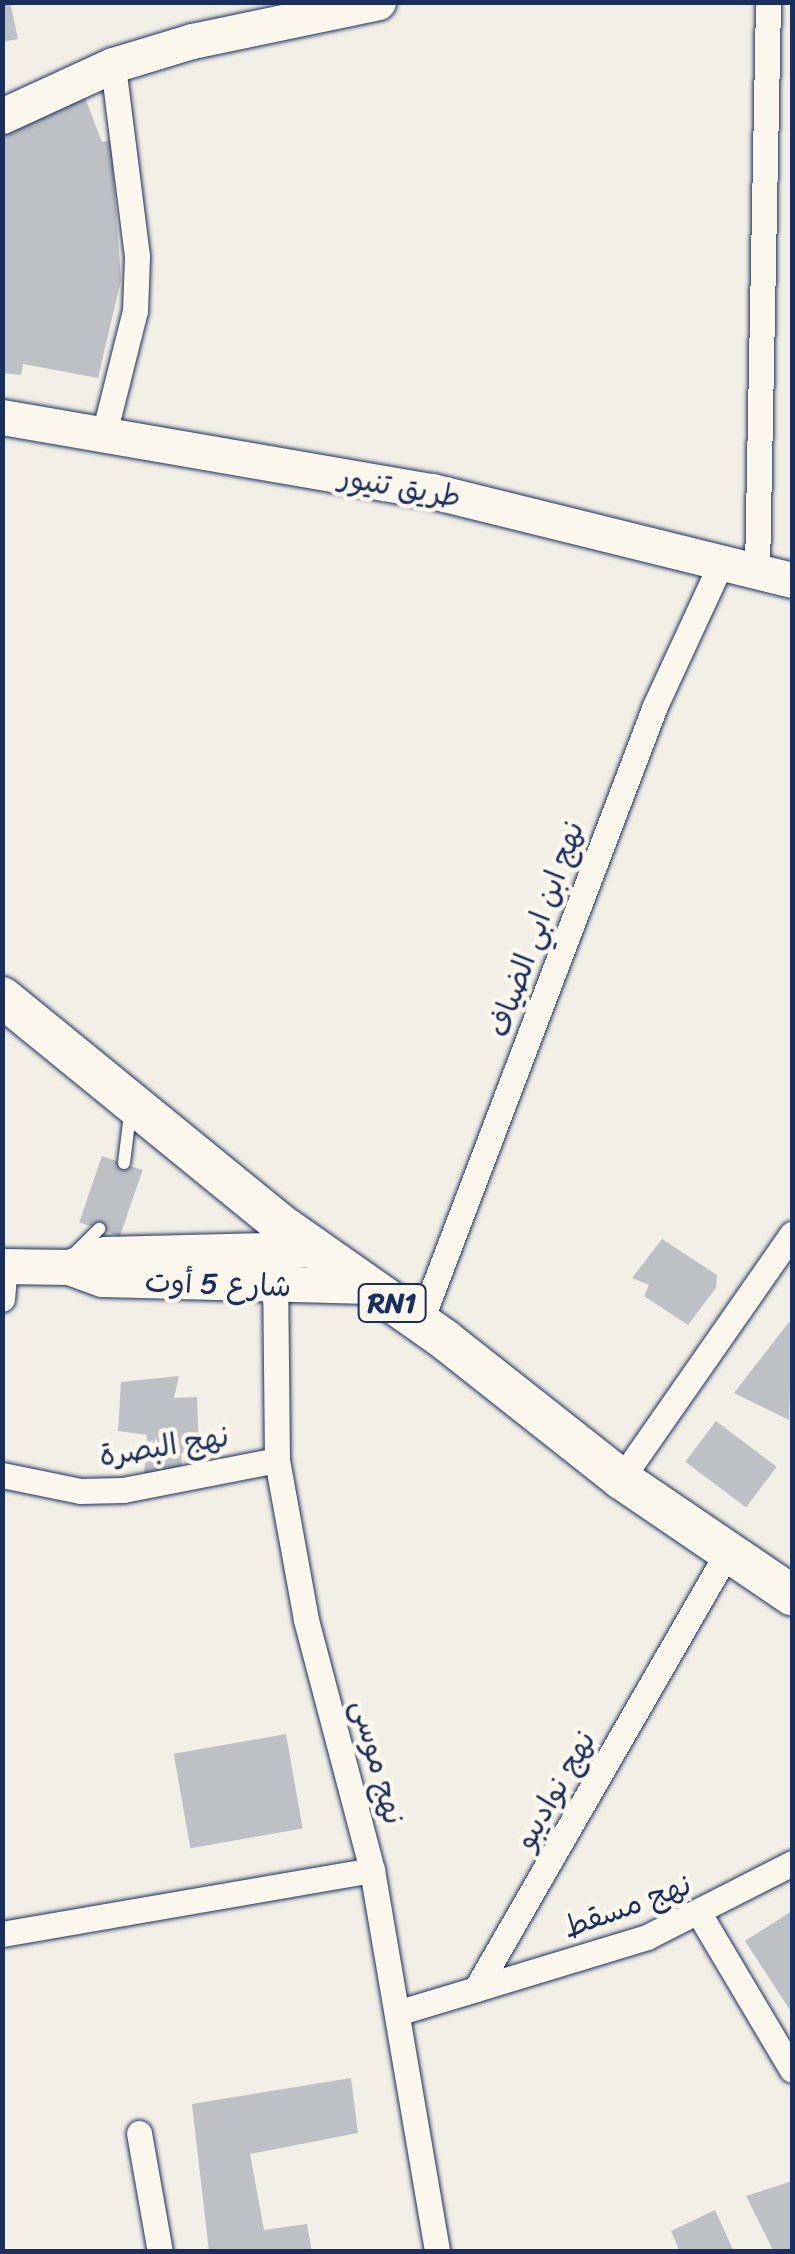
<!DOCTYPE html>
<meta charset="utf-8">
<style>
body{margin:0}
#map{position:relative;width:795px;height:2254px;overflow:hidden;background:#f2efe6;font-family:Sriracha,"Playpen Sans Arabic",sans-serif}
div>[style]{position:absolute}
.building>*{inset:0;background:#bdc0c4;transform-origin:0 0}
.roads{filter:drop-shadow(0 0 2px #1b2f5e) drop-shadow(0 0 2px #1b2f5e)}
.service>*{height:12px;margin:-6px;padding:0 6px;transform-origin:6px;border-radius:6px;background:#fbf7ec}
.minor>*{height:25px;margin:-12.5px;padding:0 12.5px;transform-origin:12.5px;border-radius:12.5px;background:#fbf7ec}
.secondary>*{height:35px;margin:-17.5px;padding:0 17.5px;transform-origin:17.5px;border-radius:17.5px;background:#fbf7ec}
.primary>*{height:40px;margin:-20px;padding:0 20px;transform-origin:20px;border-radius:20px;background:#fbf7ec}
span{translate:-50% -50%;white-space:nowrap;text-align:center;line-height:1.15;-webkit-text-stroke:9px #fbf7ec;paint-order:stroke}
.shield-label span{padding:2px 8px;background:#fbf7ec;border:2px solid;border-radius:8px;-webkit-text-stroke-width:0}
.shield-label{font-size:28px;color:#1b2f5e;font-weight:700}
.street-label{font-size:30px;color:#1b2f5e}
.frame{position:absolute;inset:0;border:5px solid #1b2f5e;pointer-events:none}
</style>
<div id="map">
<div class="building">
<div style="clip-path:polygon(2px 2px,10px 2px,18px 39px,2px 42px)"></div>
<div style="clip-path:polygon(84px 95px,102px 142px,111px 140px,121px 280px,98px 378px,23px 364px,21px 375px,2px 373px,2px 134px)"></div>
<div style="left:102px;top:1156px;width:43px;height:70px;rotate:19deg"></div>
<div style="clip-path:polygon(662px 1239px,717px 1275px,716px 1288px,688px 1325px,644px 1296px,649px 1285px,632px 1278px)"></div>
<div style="clip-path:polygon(789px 1322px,792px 1324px,789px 1420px,734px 1393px)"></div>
<div style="clip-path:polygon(179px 1376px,174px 1398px,197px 1397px,199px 1454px,181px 1453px,182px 1466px,144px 1476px,147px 1435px,118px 1431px,121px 1382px)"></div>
<div style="left:716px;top:1421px;width:76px;height:51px;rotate:37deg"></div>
<div style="left:286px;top:1734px;width:96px;height:114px;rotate:80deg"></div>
<div style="clip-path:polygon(792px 1911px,792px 2009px,790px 2010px,745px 1941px)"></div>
<div style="clip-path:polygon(351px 2078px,358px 2133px,250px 2154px,264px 2230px,307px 2224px,312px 2252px,209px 2252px,192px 2104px)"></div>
<div style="clip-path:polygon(792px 2181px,792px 2252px,774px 2252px,746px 2196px)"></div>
<div style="clip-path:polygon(715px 2210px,734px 2252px,680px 2252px,671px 2231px)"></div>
</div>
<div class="roads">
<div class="service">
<div style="left:124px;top:1163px;width:49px;rotate:-83deg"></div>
<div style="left:76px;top:1252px;width:33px;rotate:-45deg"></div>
</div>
<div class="minor">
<div style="left:104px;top:434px;width:127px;rotate:-75.9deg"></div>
<div style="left:135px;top:311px;width:55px;rotate:-87.9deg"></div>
<div style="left:137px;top:256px;width:193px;rotate:-97.2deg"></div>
<div style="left:757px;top:570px;width:568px;rotate:-88.89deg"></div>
<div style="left:275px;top:1268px;width:192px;rotate:89.4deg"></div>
<div style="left:277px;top:1460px;width:163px;rotate:79.7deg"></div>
<div style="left:306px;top:1620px;width:259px;rotate:75.2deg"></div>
<div style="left:372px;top:1870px;width:387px;rotate:80.3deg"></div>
<div style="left:2px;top:1299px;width:33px;rotate:-85deg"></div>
<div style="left:420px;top:1323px;width:660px;rotate:-69.15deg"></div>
<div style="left:655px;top:706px;width:160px;rotate:-65.2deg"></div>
<div style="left:2px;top:1475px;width:80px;rotate:11.6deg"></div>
<div style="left:80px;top:1491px;width:43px;rotate:-1.3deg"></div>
<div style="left:123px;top:1490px;width:157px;rotate:-11deg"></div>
<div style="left:621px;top:1479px;width:299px;rotate:-55.1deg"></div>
<div style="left:700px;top:1915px;width:180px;rotate:59.3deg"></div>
<div style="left:2px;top:1934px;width:375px;rotate:-9.8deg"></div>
<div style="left:476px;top:1989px;width:179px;rotate:-16.9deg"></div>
<div style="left:647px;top:1937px;width:163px;rotate:-27deg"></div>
<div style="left:400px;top:2012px;width:79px;rotate:-16.8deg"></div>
<div style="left:476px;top:1989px;width:503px;rotate:-60.07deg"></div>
<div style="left:139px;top:2133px;width:121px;rotate:80deg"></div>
</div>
<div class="secondary">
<div style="left:2px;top:116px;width:122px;rotate:-24.7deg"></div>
<div style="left:113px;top:65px;width:83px;rotate:-16.9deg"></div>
<div style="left:192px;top:41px;width:190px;rotate:-11.8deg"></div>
<div style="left:2px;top:417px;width:436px;rotate:9.8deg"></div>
<div style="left:432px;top:491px;width:371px;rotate:13.9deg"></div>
<div style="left:2px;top:1266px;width:67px;rotate:0.9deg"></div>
<div style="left:69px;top:1267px;width:35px;rotate:20deg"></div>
<div style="left:102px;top:1279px;width:268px;rotate:1.5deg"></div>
<div style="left:69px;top:1267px;width:38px;rotate:-20deg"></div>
<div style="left:105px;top:1254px;width:212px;rotate:-1.4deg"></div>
</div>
<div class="primary">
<div style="left:2px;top:997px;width:357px;rotate:39.2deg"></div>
<div style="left:279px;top:1223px;width:202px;rotate:35.1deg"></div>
<div style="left:444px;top:1339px;width:226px;rotate:38.3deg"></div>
<div style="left:621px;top:1479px;width:207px;rotate:34.2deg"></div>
</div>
</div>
<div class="shield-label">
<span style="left:392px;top:1303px">RN1</span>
</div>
<div class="street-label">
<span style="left:400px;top:487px;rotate:10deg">طريق تنيور</span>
<span style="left:536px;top:929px;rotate:-70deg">نهج ابن ابي الضياف</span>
<span style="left:218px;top:1284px;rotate:2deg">شارع 5 أوت</span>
<span style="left:164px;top:1446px;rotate:-9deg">نهج البصرة</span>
<span style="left:378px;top:1762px;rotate:75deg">نهج موسى</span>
<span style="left:555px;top:1790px;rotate:-60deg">نهج نواديبو</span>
<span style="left:627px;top:1906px;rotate:-20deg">نهج مسقط</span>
</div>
<div class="frame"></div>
</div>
